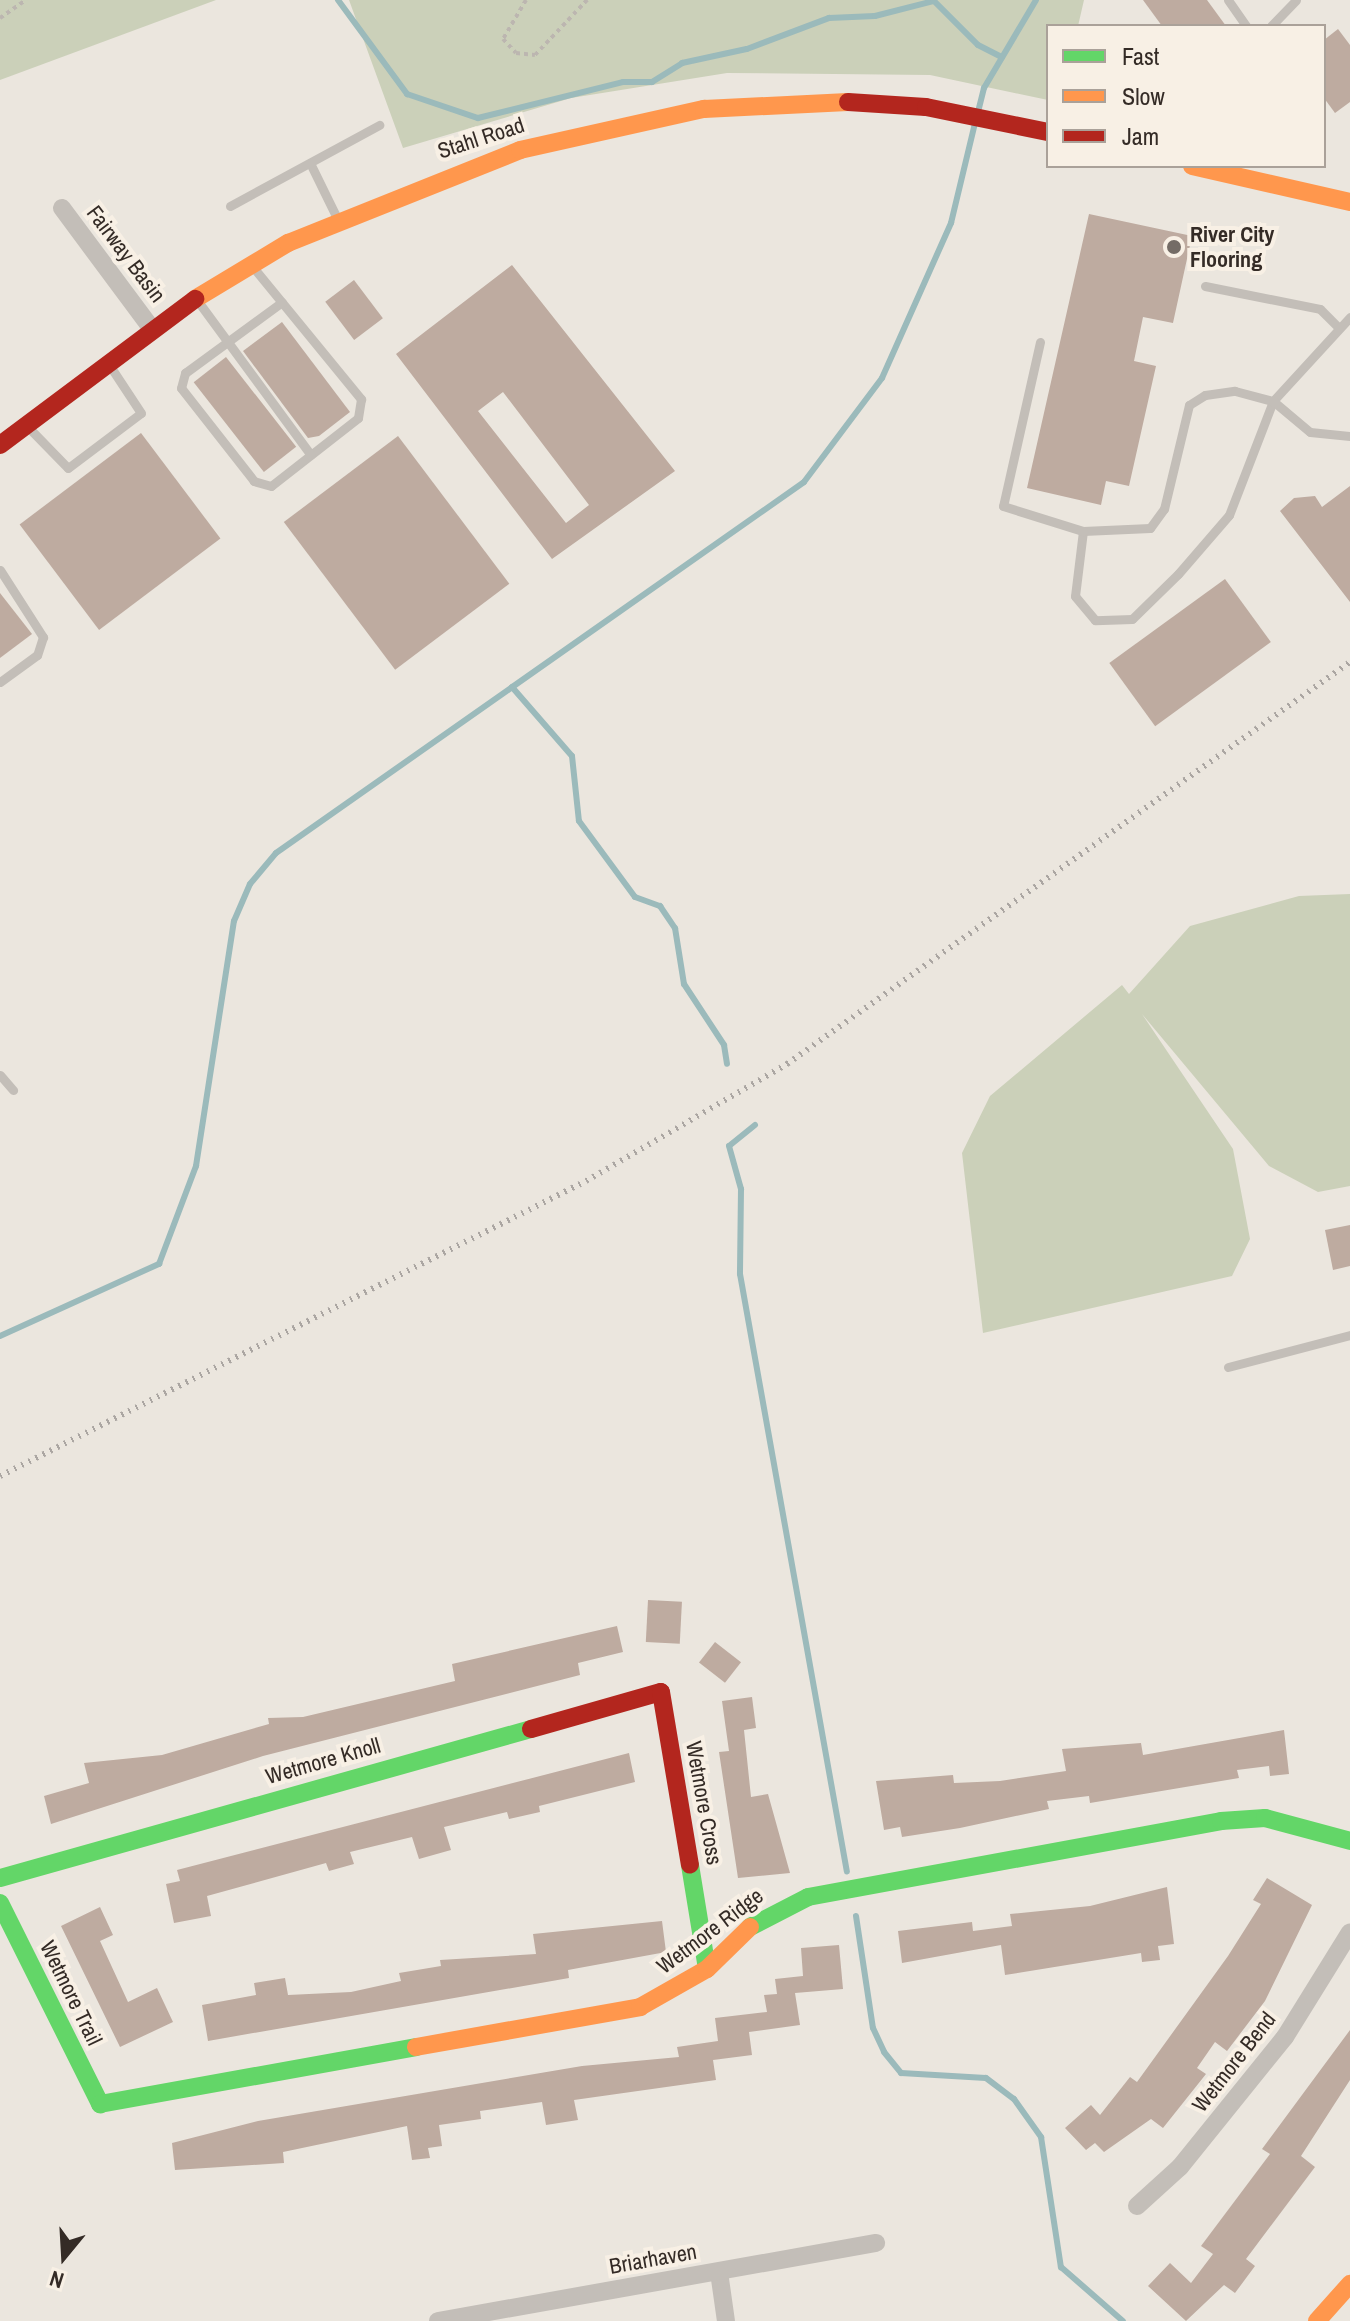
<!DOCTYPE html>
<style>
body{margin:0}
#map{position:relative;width:1350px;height:2321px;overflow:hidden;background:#ebe6de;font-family:"Archivo Narrow",sans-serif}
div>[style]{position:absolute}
.green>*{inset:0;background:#cbd0b9}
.stream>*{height:6px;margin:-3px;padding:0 3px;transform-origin:3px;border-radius:3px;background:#9bbabb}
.building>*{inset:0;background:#beaba0;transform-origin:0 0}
.path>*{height:4px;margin-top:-2px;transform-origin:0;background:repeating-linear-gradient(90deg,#bcb6b0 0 4px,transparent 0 8px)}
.lane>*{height:9px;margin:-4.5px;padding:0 4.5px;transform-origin:4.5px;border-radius:4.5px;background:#c3beb8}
.street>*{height:18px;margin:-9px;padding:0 9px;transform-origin:9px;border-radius:9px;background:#c3beb8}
.fast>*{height:18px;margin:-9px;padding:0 9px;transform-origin:9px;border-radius:9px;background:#63d668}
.slow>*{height:18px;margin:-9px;padding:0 9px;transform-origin:9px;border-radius:9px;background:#ff974d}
.jam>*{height:18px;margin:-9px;padding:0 9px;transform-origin:9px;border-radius:9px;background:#b3261e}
.rail>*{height:6px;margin-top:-3px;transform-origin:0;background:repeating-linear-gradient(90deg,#aba6a2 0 2px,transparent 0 8px)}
.dots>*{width:22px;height:22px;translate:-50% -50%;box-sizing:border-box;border:4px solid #f8f0e5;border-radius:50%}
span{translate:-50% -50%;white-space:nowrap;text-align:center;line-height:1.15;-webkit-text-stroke:8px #f8f0e5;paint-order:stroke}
.street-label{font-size:22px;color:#342b26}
.poi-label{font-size:22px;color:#342b26;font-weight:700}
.left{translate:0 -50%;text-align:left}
.legend{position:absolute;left:1046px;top:24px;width:280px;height:144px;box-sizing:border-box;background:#f8f0e5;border:2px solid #aaa199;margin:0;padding:10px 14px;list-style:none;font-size:24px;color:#342b26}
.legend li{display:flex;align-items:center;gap:16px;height:40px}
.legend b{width:40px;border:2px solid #aaa199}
.north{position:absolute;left:24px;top:2217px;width:80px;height:80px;-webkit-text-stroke:6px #f8f0e5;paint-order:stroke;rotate:198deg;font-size:22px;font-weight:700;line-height:32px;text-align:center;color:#342b26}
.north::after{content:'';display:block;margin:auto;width:28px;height:36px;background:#342b26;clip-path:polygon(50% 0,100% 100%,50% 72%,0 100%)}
</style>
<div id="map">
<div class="green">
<div style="clip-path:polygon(0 0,216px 0,0 80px)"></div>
<div style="clip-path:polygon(349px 0,1084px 0,1078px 26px,1048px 26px,1048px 100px,930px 75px,727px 73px,571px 98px,403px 148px)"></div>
<div style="clip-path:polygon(1350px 894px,1350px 1186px,1318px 1192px,1269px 1166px,1142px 1014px,1233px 1149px,1250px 1239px,1232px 1276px,983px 1333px,962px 1153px,990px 1096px,1122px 985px,1129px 994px,1190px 926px,1299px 896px)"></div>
</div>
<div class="stream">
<div style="left:338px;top:0;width:117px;rotate:53.7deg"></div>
<div style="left:407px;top:94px;width:75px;rotate:18.7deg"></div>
<div style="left:478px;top:118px;width:149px;rotate:-13.9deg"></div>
<div style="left:623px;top:82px;width:29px"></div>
<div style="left:652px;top:82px;width:36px;rotate:-32deg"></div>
<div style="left:682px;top:63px;width:66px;rotate:-12.2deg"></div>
<div style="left:747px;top:49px;width:88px;rotate:-20.7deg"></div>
<div style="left:829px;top:18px;width:46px;rotate:-2.5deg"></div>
<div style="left:875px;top:16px;width:61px;rotate:-14.3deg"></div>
<div style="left:934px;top:1px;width:62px;rotate:45deg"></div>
<div style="left:978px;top:45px;width:27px;rotate:27deg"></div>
<div style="left:978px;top:112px;width:25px;rotate:-76deg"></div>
<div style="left:984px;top:88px;width:102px;rotate:-59.4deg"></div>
<div style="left:512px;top:687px;width:91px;rotate:49deg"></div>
<div style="left:572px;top:756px;width:65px;rotate:83.9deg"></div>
<div style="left:579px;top:821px;width:94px;rotate:53.6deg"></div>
<div style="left:635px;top:897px;width:27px;rotate:20deg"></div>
<div style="left:660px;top:906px;width:27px;rotate:56deg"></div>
<div style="left:675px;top:928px;width:57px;rotate:80.9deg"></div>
<div style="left:684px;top:984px;width:73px;rotate:56.7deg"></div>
<div style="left:724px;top:1045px;width:19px;rotate:81deg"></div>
<div style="left:755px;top:1125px;width:33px;rotate:141deg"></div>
<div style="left:729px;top:1146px;width:45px;rotate:74.4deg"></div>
<div style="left:741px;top:1189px;width:85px;rotate:90.7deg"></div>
<div style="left:740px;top:1274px;width:607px;rotate:79.86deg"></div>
<div style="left:0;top:1336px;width:175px;rotate:-24.4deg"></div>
<div style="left:159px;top:1264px;width:105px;rotate:-69.3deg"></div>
<div style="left:196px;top:1166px;width:248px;rotate:-81.2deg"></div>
<div style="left:234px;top:921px;width:40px;rotate:-66.6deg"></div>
<div style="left:250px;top:884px;width:40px;rotate:-50deg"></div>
<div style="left:276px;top:853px;width:645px;rotate:-35.09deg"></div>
<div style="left:804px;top:482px;width:130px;rotate:-53.1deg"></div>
<div style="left:882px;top:378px;width:170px;rotate:-66deg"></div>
<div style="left:951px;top:223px;width:103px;rotate:-76.5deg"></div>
<div style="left:856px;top:1916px;width:113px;rotate:81.4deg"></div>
<div style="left:873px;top:2028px;width:26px;rotate:65deg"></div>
<div style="left:884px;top:2052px;width:27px;rotate:51deg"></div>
<div style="left:901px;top:2073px;width:85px;rotate:3.4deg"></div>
<div style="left:986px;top:2078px;width:35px;rotate:37deg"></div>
<div style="left:1014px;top:2099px;width:47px;rotate:54.6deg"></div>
<div style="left:1041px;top:2137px;width:132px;rotate:81.3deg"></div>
<div style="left:1061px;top:2267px;width:82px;rotate:41.1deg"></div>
</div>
<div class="building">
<div style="clip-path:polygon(1143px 0,1207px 0,1226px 26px,1162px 26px)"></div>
<div style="clip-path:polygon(1338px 29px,1350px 45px,1350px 102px,1335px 113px,1324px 98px,1324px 40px)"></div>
<div style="clip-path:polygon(1089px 214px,1192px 236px,1173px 323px,1143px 317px,1134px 361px,1156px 366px,1129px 486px,1106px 481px,1101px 505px,1027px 488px)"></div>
<div style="clip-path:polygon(evenodd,512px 265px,675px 471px,552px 559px,396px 354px,512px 265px,503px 392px,589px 505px,566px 523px,478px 411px,503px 392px)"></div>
<div style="left:354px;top:280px;width:48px;height:36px;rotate:53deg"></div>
<div style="clip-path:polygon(282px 322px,350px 412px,319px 436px,308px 438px,243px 351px)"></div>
<div style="left:226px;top:357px;width:114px;height:41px;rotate:52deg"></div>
<div style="left:141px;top:433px;width:132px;height:152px;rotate:53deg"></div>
<div style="left:398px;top:436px;width:185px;height:143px;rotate:53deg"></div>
<div style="clip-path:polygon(1350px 486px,1350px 602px,1280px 511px,1294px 498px,1315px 496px,1322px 507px)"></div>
<div style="left:1225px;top:579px;width:78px;height:143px;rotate:54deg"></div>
<div style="clip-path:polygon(0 593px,32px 634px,0 658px)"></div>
<div style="clip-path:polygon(1350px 1225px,1350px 1266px,1333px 1270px,1325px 1230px)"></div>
<div style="left:648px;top:1600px;width:34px;height:42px;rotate:3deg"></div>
<div style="clip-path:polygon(617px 1626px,623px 1652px,578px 1663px,580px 1675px,263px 1756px,51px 1824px,44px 1796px,89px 1783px,84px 1763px,162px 1755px,269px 1724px,268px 1718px,303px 1717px,455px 1681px,452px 1664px)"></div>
<div style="left:715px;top:1642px;width:33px;height:26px;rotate:38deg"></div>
<div style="clip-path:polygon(752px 1697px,756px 1728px,744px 1730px,751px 1797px,768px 1794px,790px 1873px,738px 1878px,719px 1752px,729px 1751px,722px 1701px)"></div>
<div style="clip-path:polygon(1284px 1730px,1289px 1774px,1270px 1776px,1269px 1766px,1237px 1770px,1239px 1778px,1090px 1803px,1089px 1796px,1047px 1801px,1049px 1809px,960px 1828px,902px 1837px,900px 1827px,884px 1830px,876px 1781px,953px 1775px,954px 1783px,1000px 1781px,1066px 1771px,1062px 1749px,1141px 1743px,1143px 1755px)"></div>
<div style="clip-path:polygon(629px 1753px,635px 1782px,539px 1806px,540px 1812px,509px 1819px,507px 1812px,444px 1827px,451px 1850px,419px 1859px,412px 1837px,350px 1852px,354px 1864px,329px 1871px,326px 1863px,207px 1896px,211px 1916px,174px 1923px,166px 1884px,180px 1881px,177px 1870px)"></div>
<div style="clip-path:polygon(1267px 1878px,1312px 1905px,1265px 2001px,1227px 2051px,1215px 2042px,1197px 2068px,1206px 2074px,1163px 2128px,1151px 2119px,1104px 2152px,1095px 2143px,1086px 2150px,1065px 2128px,1091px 2105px,1100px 2115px,1130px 2077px,1137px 2082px,1228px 1956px,1261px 1904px,1253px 1900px)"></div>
<div style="clip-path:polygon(1167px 1887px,1174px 1944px,1158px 1946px,1160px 1960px,1142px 1962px,1141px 1953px,1005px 1975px,1001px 1945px,902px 1963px,898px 1931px,972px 1922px,973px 1931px,1012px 1926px,1010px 1914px,1090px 1906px)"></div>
<div style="clip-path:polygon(100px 1907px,113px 1935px,100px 1941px,128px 2002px,157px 1988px,173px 2022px,120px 2047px,61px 1926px)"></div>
<div style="clip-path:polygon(662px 1921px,666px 1952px,568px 1970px,569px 1978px,208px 2041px,202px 2005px,256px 1995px,254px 1983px,285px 1978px,288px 1995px,351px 1992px,401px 1981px,399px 1973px,441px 1966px,440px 1960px,536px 1954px,533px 1934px)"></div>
<div style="clip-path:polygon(839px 1945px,843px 1989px,795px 1993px,800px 2025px,749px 2032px,752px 2055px,713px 2060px,716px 2080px,574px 2100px,578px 2120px,546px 2125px,542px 2102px,480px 2111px,481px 2119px,439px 2125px,442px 2146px,428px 2148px,430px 2158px,412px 2160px,407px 2126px,283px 2152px,284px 2163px,175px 2170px,172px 2143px,258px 2121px,582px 2066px,679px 2057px,677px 2047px,718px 2041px,715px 2018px,767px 2012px,764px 1995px,777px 1994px,775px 1979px,803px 1976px,801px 1948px)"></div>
<div style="clip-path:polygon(1350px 2030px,1350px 2080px,1301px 2156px,1315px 2167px,1246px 2259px,1255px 2266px,1235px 2293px,1224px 2285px,1186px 2321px,1148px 2286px,1170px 2263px,1191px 2283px,1213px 2254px,1201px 2246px,1270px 2154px,1262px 2149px)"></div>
</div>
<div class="path">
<div style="left:526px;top:0;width:45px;rotate:120.5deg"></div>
<div style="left:503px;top:39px;width:19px;rotate:47deg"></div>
<div style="left:516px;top:53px;width:19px;rotate:6deg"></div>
<div style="left:535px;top:55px;width:76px;rotate:-46.6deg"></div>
<div style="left:0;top:18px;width:32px;rotate:-35deg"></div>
</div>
<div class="lane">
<div style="left:1228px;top:0;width:32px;rotate:55deg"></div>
<div style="left:1271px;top:26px;width:36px;rotate:-46deg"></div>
<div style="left:310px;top:163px;width:61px;rotate:63.9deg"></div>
<div style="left:230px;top:206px;width:170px;rotate:-28.5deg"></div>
<div style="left:253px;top:267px;width:171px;rotate:50.7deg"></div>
<div style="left:361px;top:399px;width:19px;rotate:99deg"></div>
<div style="left:358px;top:418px;width:110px;rotate:142deg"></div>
<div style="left:271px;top:486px;width:18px;rotate:-164deg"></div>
<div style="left:254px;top:481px;width:118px;rotate:-128.1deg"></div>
<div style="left:181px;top:388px;width:16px;rotate:-75deg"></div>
<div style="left:185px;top:373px;width:120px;rotate:-36.2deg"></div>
<div style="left:1205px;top:286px;width:117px;rotate:11.3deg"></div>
<div style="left:1320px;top:309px;width:27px;rotate:45deg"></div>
<div style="left:197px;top:300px;width:192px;rotate:53.7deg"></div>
<div style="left:1350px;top:317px;width:114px;rotate:132.5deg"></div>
<div style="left:1273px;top:401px;width:122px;rotate:111.1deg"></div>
<div style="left:1229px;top:515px;width:78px;rotate:130.8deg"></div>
<div style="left:1178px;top:574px;width:64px;rotate:135.6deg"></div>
<div style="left:1132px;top:619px;width:37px;rotate:178deg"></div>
<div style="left:1095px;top:620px;width:31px;rotate:-130deg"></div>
<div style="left:1075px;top:596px;width:65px;rotate:-83deg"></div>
<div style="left:1083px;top:531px;width:67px;rotate:-2.6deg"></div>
<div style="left:1150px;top:528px;width:24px;rotate:-54deg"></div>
<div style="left:1164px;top:509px;width:107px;rotate:-76.5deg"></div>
<div style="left:1189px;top:405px;width:19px;rotate:-32deg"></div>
<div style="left:1205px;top:395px;width:30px;rotate:-8deg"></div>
<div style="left:1235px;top:391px;width:39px;rotate:15deg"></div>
<div style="left:1273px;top:401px;width:48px;rotate:40deg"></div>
<div style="left:1310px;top:432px;width:40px;rotate:5.7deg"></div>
<div style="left:1040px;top:342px;width:168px;rotate:102.7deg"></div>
<div style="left:1003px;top:506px;width:84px;rotate:17.4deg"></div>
<div style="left:28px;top:427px;width:57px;rotate:45.7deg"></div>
<div style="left:68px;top:468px;width:91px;rotate:-37deg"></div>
<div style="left:141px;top:413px;width:56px;rotate:-123.4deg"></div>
<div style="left:0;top:570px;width:80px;rotate:57.3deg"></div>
<div style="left:43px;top:637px;width:19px;rotate:108deg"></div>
<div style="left:37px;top:655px;width:46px;rotate:143.9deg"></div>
<div style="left:0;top:1075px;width:20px;rotate:49deg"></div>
<div style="left:1228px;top:1367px;width:126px;rotate:-14.7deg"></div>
</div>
<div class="street">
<div style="left:62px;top:208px;width:151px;rotate:53.4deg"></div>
<div style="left:1137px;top:2206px;width:58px;rotate:-42.2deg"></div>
<div style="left:1180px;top:2167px;width:167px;rotate:-51.1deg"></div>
<div style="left:1285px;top:2037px;width:123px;rotate:-58.2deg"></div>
<div style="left:719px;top:2272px;width:49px;rotate:81.9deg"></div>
<div style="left:438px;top:2321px;width:445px;rotate:-10.1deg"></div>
</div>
<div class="fast">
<div style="left:690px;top:1865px;width:105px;rotate:80.7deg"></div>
<div style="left:0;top:1878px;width:552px;rotate:-15.67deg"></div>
<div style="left:0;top:1903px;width:225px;rotate:63.5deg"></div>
<div style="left:100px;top:2104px;width:321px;rotate:-10.2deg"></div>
<div style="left:750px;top:1927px;width:65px;rotate:-27.3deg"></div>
<div style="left:808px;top:1897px;width:420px;rotate:-10.4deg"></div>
<div style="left:1221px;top:1821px;width:44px;rotate:-3.9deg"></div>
<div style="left:1265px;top:1818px;width:88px;rotate:15.1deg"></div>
</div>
<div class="slow">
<div style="left:1192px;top:166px;width:162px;rotate:12.8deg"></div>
<div style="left:195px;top:299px;width:109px;rotate:-31.1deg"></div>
<div style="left:288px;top:243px;width:250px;rotate:-21.8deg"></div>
<div style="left:520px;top:150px;width:189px;rotate:-12.6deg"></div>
<div style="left:704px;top:109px;width:144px;rotate:-2.8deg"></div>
<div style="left:416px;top:2047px;width:228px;rotate:-10.1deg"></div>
<div style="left:640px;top:2007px;width:77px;rotate:-29.6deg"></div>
<div style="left:707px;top:1969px;width:60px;rotate:-44.3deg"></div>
<div style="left:1317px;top:2321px;width:50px;rotate:-48.3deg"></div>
</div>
<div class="jam">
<div style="left:848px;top:102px;width:78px;rotate:3.7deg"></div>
<div style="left:926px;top:107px;width:125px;rotate:11.6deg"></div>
<div style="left:0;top:445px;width:244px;rotate:-36.8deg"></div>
<div style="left:531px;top:1729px;width:135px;rotate:-15.9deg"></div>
<div style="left:661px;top:1692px;width:175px;rotate:80.5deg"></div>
</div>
<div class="rail">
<div style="left:0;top:1476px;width:656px;rotate:-26.72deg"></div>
<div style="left:586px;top:1181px;width:233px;rotate:-30.2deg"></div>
<div style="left:787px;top:1064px;width:692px;rotate:-35.53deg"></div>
</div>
<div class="dots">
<div style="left:1174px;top:247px;background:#746c66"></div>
</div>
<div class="street-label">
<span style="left:481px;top:138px;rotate:-18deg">Stahl Road</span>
<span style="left:126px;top:254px;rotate:53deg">Fairway Basin</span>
<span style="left:323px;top:1761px;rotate:-16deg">Wetmore Knoll</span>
<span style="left:704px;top:1803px;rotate:80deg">Wetmore Cross</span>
<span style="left:710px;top:1931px;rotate:-37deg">Wetmore Ridge</span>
<span style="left:71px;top:1993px;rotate:64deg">Wetmore Trail</span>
<span style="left:1234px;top:2062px;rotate:-52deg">Wetmore Bend</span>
<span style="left:653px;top:2259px;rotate:-10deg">Briarhaven</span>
</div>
<div class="poi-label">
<span class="left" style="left:1190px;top:247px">River City<br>Flooring</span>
</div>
<ul class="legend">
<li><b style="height:10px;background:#63d668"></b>Fast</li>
<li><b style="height:10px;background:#ff974d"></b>Slow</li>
<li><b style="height:10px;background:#b3261e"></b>Jam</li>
</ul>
<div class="north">N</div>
</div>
